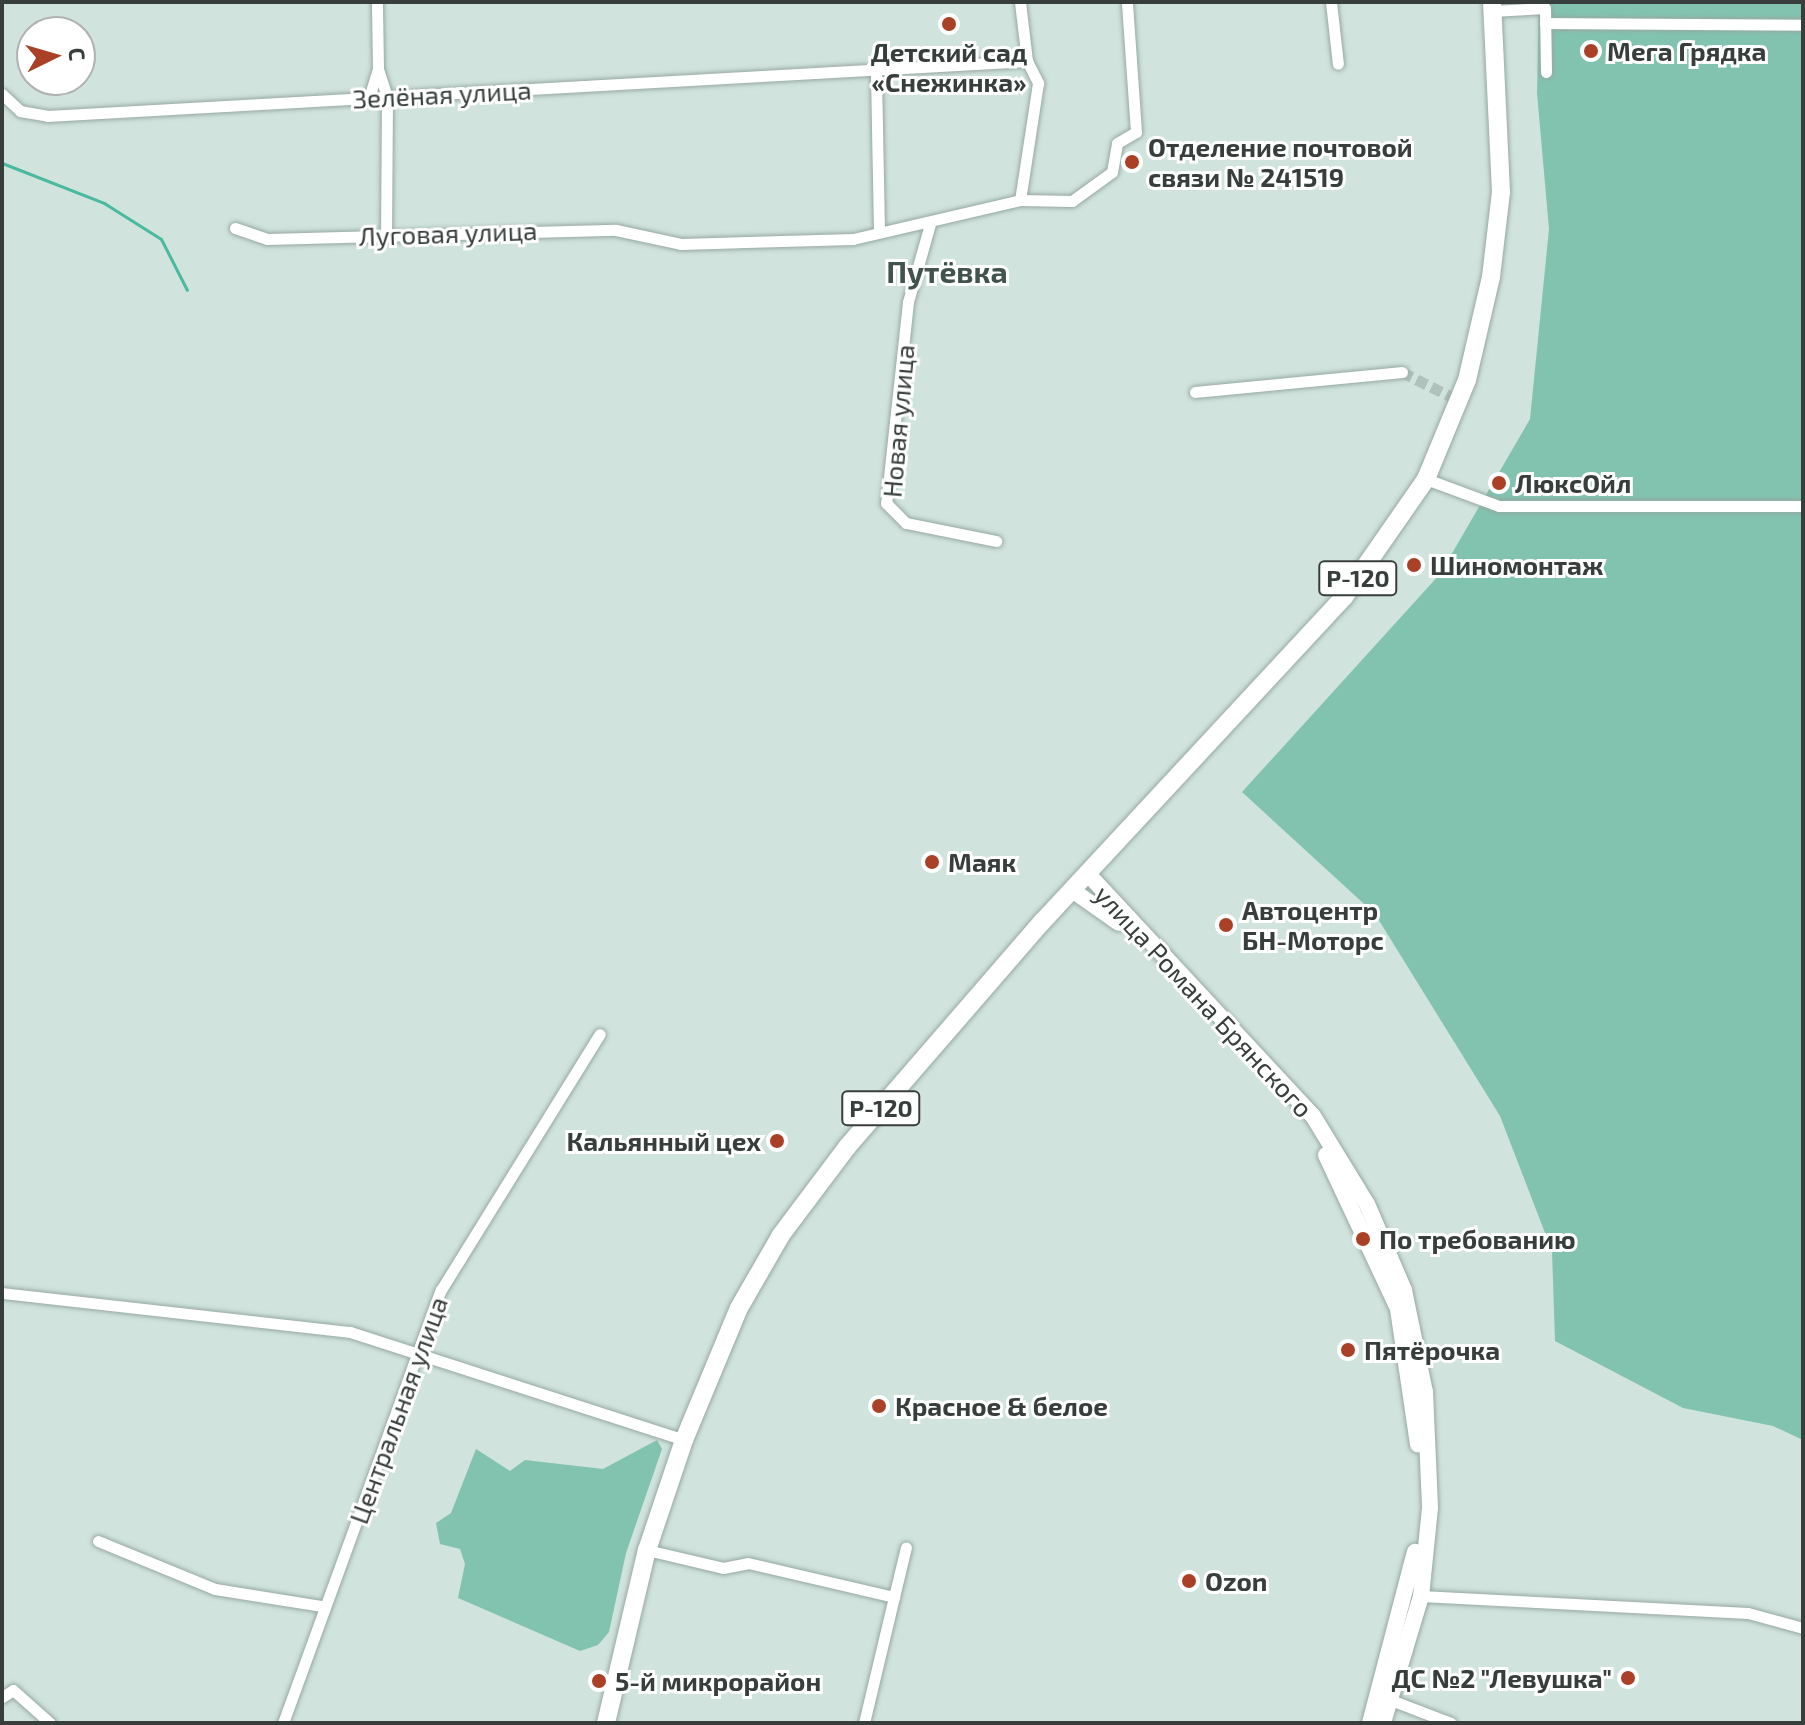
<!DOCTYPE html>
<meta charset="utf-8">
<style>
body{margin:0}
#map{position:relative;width:1805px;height:1725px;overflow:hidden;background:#d0e3dd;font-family:"Exo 2",sans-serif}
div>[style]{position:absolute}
.green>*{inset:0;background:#82c3b0}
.stream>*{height:3px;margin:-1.5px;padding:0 1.5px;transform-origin:1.5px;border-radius:1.5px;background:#49b99f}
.minor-tunnel>*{height:11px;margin-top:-5.5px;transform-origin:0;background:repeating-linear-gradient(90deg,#b1c2bd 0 11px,transparent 0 16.5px)}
.roads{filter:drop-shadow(0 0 2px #96a8a2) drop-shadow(0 0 2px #96a8a2)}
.minor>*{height:11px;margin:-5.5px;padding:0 5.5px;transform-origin:5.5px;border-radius:5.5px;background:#fff}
.secondary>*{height:16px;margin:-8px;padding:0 8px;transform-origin:8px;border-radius:8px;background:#fff}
.primary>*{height:18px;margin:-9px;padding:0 9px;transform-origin:9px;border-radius:9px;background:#fff}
.dots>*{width:22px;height:22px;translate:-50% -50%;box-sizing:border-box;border:4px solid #fff;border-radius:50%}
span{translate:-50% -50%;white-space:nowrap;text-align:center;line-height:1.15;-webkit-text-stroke:6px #fff;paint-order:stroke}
.shield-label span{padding:2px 6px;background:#fff;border:2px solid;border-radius:6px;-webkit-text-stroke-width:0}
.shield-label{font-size:24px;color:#373e3c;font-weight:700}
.poi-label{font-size:26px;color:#373e3c;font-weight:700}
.left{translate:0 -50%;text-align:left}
.right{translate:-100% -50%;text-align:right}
.street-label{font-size:26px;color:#373e3c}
.quarter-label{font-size:30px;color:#42534e;font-weight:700}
.frame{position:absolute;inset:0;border:4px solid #373e3c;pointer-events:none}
.north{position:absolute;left:16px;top:16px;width:80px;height:80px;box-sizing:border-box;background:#fff;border:2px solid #afb2b1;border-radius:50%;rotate:85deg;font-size:22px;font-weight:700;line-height:32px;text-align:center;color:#373e3c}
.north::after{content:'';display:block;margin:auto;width:28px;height:36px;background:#aa4126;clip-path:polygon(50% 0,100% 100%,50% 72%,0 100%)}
</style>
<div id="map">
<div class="green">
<div style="clip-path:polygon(1539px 2px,1803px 2px,1803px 1440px,1773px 1426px,1683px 1408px,1555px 1341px,1552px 1251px,1500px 1116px,1375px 914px,1242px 792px,1440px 574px,1530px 419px,1549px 229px,1537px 93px)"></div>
<div style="clip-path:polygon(657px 1440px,662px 1449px,626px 1553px,609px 1632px,598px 1645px,580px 1651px,458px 1598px,465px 1564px,460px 1549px,440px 1544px,436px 1523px,451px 1513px,476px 1449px,510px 1471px,525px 1460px,603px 1469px)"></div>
</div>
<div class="stream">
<div style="left:2px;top:163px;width:110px;rotate:21.4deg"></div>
<div style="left:104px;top:203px;width:67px;rotate:32.3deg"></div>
<div style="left:161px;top:239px;width:57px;rotate:63deg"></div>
</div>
<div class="minor-tunnel">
<div style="left:1402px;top:372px;width:65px;rotate:26.6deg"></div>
</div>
<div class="roads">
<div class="minor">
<div style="left:1020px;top:2px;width:59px;rotate:83.2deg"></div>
<div style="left:1027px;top:61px;width:25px;rotate:63deg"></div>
<div style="left:1038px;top:83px;width:118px;rotate:98.7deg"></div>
<div style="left:1331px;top:2px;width:62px;rotate:83.6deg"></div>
<div style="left:1493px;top:11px;width:52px;rotate:-3.3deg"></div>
<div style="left:1545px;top:8px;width:64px;rotate:89.1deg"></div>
<div style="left:1545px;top:23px;width:258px;rotate:0.4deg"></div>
<div style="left:378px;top:69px;width:29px;rotate:72deg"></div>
<div style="left:387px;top:97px;width:137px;rotate:90.4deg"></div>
<div style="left:876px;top:75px;width:157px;rotate:88.9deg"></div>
<div style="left:2px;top:94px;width:25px;rotate:43deg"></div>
<div style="left:20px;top:111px;width:27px;rotate:10deg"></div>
<div style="left:47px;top:116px;width:982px;rotate:-3.21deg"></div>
<div style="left:369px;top:98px;width:30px;rotate:-73deg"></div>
<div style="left:378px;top:69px;width:67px;rotate:-90.9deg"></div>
<div style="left:930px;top:224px;width:81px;rotate:105.8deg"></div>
<div style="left:908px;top:302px;width:202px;rotate:96.2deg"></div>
<div style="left:886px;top:503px;width:28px;rotate:45deg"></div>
<div style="left:906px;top:523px;width:92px;rotate:11.3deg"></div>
<div style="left:235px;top:228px;width:34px;rotate:19deg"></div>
<div style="left:267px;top:239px;width:349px;rotate:-1.5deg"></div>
<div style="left:616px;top:230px;width:66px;rotate:12.2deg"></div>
<div style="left:681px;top:244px;width:172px;rotate:-1.7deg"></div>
<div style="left:853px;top:239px;width:171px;rotate:-13.1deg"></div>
<div style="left:1020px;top:200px;width:52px;rotate:1.1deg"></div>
<div style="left:1072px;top:201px;width:49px;rotate:-35.9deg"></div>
<div style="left:1112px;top:172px;width:29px;rotate:-80deg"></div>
<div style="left:1117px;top:143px;width:22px;rotate:-30deg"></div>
<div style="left:1136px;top:132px;width:130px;rotate:-94deg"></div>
<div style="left:1195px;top:392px;width:208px;rotate:-5.5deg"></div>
<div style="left:1426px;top:479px;width:78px;rotate:20.3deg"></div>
<div style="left:1499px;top:506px;width:304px"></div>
<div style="left:2px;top:1293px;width:350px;rotate:6.4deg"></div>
<div style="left:350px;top:1332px;width:351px;rotate:17.9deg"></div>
<div style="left:98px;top:1541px;width:126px;rotate:22.3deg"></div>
<div style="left:215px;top:1589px;width:107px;rotate:9.1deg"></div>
<div style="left:647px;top:1550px;width:78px;rotate:13.3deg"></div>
<div style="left:723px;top:1568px;width:25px;rotate:-11deg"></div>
<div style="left:748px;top:1563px;width:150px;rotate:13.1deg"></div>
<div style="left:894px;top:1597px;width:130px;rotate:103.4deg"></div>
<div style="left:1421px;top:1596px;width:327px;rotate:3deg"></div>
<div style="left:1748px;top:1613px;width:57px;rotate:15.3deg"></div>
<div style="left:894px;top:1597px;width:51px;rotate:-76.5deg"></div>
<div style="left:2px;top:1697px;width:13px;rotate:-32deg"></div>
<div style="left:13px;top:1690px;width:50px;rotate:41.7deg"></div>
<div style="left:1391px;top:1700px;width:64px;rotate:21deg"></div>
<div style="left:283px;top:1723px;width:461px;rotate:-70deg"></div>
<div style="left:441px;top:1290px;width:301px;rotate:-58.2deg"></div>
</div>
<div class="secondary">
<div style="left:1088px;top:874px;width:330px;rotate:47.1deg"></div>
<div style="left:1313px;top:1116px;width:103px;rotate:58.5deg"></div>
<div style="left:1367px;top:1204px;width:94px;rotate:66.7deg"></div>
<div style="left:1404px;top:1290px;width:104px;rotate:78.4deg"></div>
<div style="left:1425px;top:1392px;width:116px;rotate:87.5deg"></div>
<div style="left:1430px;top:1508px;width:88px;rotate:95.8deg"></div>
<div style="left:1421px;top:1596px;width:133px;rotate:106.7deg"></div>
<div style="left:1072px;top:890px;width:57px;rotate:35.1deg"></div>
<div style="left:1326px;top:1155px;width:170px;rotate:64.9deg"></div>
<div style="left:1398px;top:1309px;width:137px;rotate:81.6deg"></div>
<div style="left:1370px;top:1723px;width:177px;rotate:-75.3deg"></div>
</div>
<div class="primary">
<div style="left:606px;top:1723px;width:178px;rotate:-76.7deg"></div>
<div style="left:647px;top:1550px;width:116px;rotate:-71.4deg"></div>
<div style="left:684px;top:1440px;width:143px;rotate:-67.4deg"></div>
<div style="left:739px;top:1308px;width:84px;rotate:-60.1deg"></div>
<div style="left:781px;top:1235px;width:110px;rotate:-53.1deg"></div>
<div style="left:847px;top:1147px;width:298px;rotate:-49.1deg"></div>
<div style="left:1042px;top:922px;width:444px;rotate:-47.1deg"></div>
<div style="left:1344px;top:597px;width:144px;rotate:-55.2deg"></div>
<div style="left:1426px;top:479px;width:107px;rotate:-67.5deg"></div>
<div style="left:1467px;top:380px;width:106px;rotate:-76.9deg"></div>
<div style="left:1491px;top:277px;width:86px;rotate:-83.3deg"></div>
<div style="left:1501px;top:192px;width:190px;rotate:-92.7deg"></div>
</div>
</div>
<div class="dots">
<div style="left:949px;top:24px;background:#aa4126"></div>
<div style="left:1591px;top:51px;background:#aa4126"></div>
<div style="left:1132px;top:162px;background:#aa4126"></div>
<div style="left:1499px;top:483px;background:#aa4126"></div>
<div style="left:1414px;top:565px;background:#aa4126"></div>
<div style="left:932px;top:862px;background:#aa4126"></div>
<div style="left:1226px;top:925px;background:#aa4126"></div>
<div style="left:777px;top:1141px;background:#aa4126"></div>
<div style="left:1363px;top:1239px;background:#aa4126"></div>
<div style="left:1348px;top:1350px;background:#aa4126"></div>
<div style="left:879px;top:1406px;background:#aa4126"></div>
<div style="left:1189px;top:1581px;background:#aa4126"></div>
<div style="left:1628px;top:1678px;background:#aa4126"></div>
<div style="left:599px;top:1681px;background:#aa4126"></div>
</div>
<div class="shield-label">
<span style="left:1358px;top:578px">Р-120</span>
<span style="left:881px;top:1108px">Р-120</span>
</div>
<div class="poi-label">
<span class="left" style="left:1607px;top:51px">Мега Грядка</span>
<span style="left:949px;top:67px">Детский сад<br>«Снежинка»</span>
<span class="left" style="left:1148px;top:162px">Отделение почтовой<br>связи № 241519</span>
<span class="left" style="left:1515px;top:483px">ЛюксОйл</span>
<span class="left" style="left:1430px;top:565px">Шиномонтаж</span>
<span class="left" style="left:948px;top:862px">Маяк</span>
<span class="left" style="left:1242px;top:925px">Автоцентр<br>БН-Моторс</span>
<span class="right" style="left:761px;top:1141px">Кальянный цех</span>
<span class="left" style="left:1379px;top:1239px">По требованию</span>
<span class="left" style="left:1364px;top:1350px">Пятёрочка</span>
<span class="left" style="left:895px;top:1406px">Красное &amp; белое</span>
<span class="left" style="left:1205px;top:1581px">Ozon</span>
<span class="right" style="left:1612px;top:1678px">ДС №2 "Левушка"</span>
<span class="left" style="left:615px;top:1681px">5-й микрорайон</span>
</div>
<div class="street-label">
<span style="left:442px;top:94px;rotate:-3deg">Зелёная улица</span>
<span style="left:448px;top:233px;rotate:-2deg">Луговая улица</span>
<span style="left:898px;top:421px;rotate:-85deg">Новая улица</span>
<span style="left:1204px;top:1001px;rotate:47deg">улица Романа Брянского</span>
<span style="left:398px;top:1410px;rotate:-70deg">Центральная улица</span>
</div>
<div class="quarter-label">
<span style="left:947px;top:271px">Путёвка</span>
</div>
<div class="frame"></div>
<div class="north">С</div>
</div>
